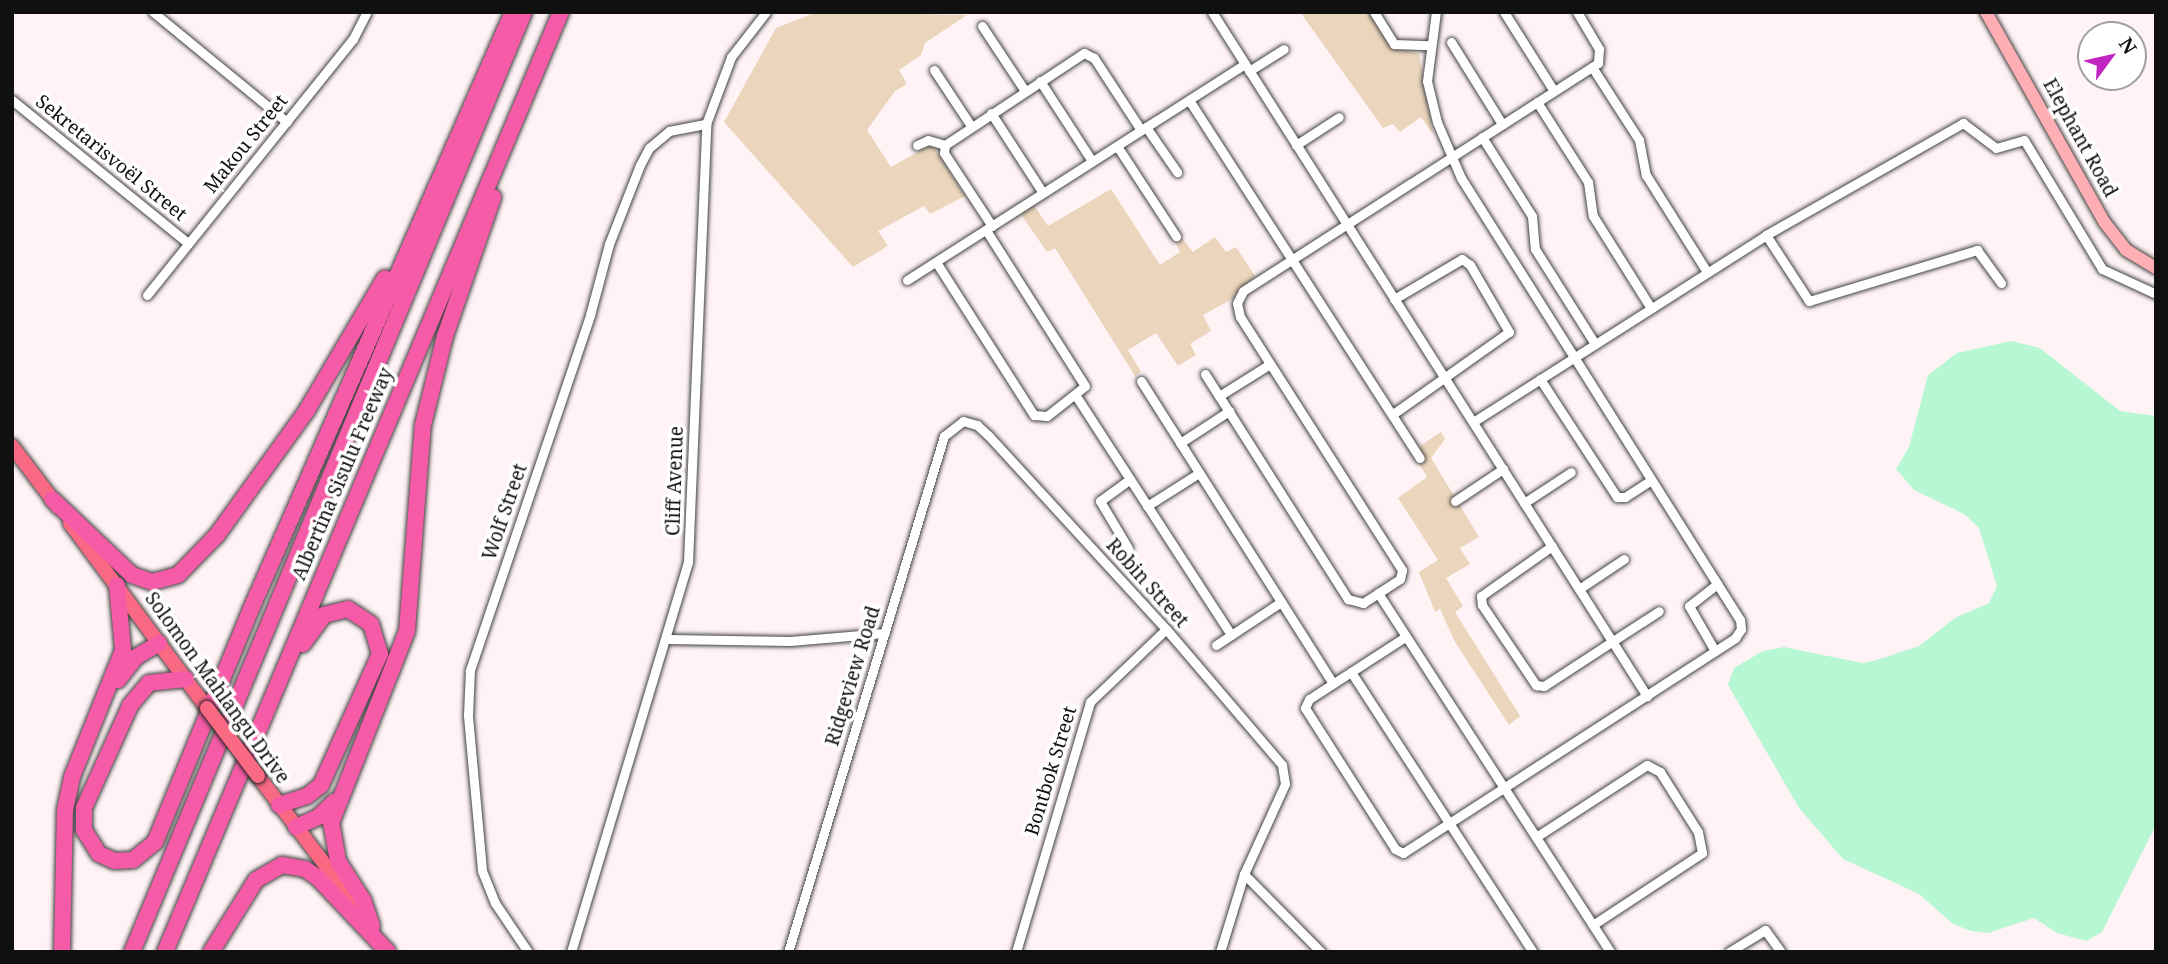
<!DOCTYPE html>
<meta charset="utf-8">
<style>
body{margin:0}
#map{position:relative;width:2168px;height:964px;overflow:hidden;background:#fff3f5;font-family:"Noto Serif",serif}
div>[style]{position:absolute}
.green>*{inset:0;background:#ebd5bc}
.water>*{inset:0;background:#b7f7d3}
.roads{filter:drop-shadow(0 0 2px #434343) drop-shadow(0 0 2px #434343)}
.street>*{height:9px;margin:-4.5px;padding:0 4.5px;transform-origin:4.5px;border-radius:4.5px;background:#fff}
.secondary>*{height:12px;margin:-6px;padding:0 6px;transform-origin:6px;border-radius:6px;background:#ffaeb3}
.primary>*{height:14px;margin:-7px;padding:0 7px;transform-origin:7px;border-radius:7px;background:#f96983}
.highway>*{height:16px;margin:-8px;padding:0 8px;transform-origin:8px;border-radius:8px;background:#f55ba6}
.bridges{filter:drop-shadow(0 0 2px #212121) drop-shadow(0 0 2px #212121)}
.primary-bridge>*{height:14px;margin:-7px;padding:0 7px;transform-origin:7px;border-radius:7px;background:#f96983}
span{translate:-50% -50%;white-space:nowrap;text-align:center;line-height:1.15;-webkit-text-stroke:7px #fff;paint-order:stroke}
.street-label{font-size:19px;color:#101010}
.frame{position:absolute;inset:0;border:14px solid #101010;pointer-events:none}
.north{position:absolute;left:2077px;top:21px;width:70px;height:70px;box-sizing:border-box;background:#fff;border:2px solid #9f9f9f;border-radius:50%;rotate:57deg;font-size:19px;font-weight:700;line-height:28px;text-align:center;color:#101010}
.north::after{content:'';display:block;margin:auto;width:24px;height:32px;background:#c325c1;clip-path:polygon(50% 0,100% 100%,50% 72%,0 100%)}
</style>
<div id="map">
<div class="green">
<div style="clip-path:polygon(817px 12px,967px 15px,925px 43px,921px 55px,899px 70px,907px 84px,895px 91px,867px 130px,891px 167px,932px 144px,965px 196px,930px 214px,924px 206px,878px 231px,888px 246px,853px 267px,724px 122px,776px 28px)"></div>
<div style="clip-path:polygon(1300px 12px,1369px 12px,1391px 47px,1419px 54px,1433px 134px,1421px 117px,1400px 132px,1393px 124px,1383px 128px)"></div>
<div style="clip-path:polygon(1111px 189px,1160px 265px,1180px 252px,1175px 241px,1181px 237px,1193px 252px,1215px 237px,1226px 252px,1236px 247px,1255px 276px,1232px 299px,1203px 315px,1211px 331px,1190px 344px,1196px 355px,1178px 366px,1156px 333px,1128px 350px,1141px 372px,1135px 376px,1055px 248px,1047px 252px,1020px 213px,1033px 204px,1048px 226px)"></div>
<div style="clip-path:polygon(1441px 432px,1445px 439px,1431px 458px,1479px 537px,1460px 548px,1470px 564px,1446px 578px,1463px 606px,1455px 612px,1520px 716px,1509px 725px,1455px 642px,1440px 609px,1435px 612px,1419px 572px,1438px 560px,1398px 498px,1427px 477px,1417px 460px,1421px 445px)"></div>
</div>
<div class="water">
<div style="clip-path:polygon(2011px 341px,2040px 348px,2120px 411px,2156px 416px,2156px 825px,2102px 932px,2086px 941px,2057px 933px,2034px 918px,1988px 933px,1971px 931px,1953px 924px,1919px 894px,1843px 859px,1799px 808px,1728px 685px,1734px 668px,1763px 651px,1784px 647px,1862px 663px,1874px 661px,1919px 646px,1955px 618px,1989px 603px,1997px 586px,1979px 528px,1964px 514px,1914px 490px,1896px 469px,1909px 447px,1928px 375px,1957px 353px)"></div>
</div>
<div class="roads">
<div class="street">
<div style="left:153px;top:12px;width:173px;rotate:39.4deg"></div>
<div style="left:1212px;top:12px;width:811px;rotate:57.55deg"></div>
<div style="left:1374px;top:12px;width:38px;rotate:58deg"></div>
<div style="left:1394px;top:44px;width:35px;rotate:2deg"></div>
<div style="left:1504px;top:12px;width:93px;rotate:57.7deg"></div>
<div style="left:982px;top:26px;width:78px;rotate:56.5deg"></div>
<div style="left:1451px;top:42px;width:97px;rotate:58.1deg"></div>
<div style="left:1592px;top:67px;width:87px;rotate:57.2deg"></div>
<div style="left:1639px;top:140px;width:36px;rotate:79deg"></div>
<div style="left:1646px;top:175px;width:115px;rotate:57.8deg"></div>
<div style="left:934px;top:70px;width:67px;rotate:56.5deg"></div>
<div style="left:1249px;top:71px;width:41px;rotate:-32.2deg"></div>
<div style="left:1040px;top:81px;width:95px;rotate:57deg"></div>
<div style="left:12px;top:100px;width:227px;rotate:39.1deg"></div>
<div style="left:1189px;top:100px;width:426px;rotate:57.2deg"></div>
<div style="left:1537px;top:102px;width:95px;rotate:57.5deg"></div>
<div style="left:1588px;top:182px;width:34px;rotate:82deg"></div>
<div style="left:1593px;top:216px;width:109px;rotate:57.8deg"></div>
<div style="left:991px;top:113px;width:95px;rotate:57deg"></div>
<div style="left:1146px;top:127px;width:55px;rotate:55.4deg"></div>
<div style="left:1482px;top:137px;width:93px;rotate:57.7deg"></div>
<div style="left:1532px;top:216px;width:33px;rotate:85deg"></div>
<div style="left:1535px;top:249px;width:112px;rotate:57.7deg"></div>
<div style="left:917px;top:145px;width:12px;rotate:-24deg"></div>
<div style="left:928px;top:140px;width:18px;rotate:16deg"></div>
<div style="left:1296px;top:145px;width:51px;rotate:-33.1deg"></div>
<div style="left:1117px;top:146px;width:108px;rotate:56.8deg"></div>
<div style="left:992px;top:226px;width:87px;rotate:-123.3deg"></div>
<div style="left:944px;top:153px;width:8px;rotate:-83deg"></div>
<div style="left:945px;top:145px;width:167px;rotate:-33.5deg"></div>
<div style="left:1084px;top:53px;width:11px;rotate:27deg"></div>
<div style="left:1094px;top:58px;width:86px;rotate:56.9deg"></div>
<div style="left:1766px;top:235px;width:79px;rotate:56.9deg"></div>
<div style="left:1809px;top:301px;width:176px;rotate:-16.9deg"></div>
<div style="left:1977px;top:250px;width:41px;rotate:54deg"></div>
<div style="left:936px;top:262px;width:182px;rotate:57.4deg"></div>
<div style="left:1034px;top:415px;width:13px;rotate:4deg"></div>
<div style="left:1047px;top:416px;width:48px;rotate:-38.3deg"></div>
<div style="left:1085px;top:386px;width:185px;rotate:-122.4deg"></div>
<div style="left:907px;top:280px;width:401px;rotate:-32.6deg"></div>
<div style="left:147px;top:295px;width:329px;rotate:-51.2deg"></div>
<div style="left:353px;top:39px;width:30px;rotate:-63deg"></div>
<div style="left:1205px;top:374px;width:267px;rotate:57.6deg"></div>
<div style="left:1348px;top:599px;width:16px;rotate:15deg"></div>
<div style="left:1363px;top:603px;width:44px;rotate:-33deg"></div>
<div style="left:1400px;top:579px;width:9px;rotate:-77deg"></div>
<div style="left:1402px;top:570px;width:300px;rotate:-122.6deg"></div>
<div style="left:1240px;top:317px;width:14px;rotate:-102deg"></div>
<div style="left:1237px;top:303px;width:13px;rotate:-63deg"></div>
<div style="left:1243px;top:291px;width:422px;rotate:-32.7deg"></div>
<div style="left:1598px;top:63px;width:14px;rotate:-86deg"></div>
<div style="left:1599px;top:49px;width:43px;rotate:-120.7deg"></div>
<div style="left:1540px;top:379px;width:141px;rotate:56.9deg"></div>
<div style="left:1617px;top:497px;width:8px"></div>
<div style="left:1625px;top:497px;width:30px;rotate:-33deg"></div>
<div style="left:1141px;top:381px;width:358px;rotate:57.6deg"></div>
<div style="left:1076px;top:396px;width:285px;rotate:57deg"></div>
<div style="left:1219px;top:396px;width:60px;rotate:-32.1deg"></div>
<div style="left:1393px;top:414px;width:142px;rotate:-35.3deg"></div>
<div style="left:1509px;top:332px;width:78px;rotate:-120.2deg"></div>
<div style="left:1470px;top:265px;width:10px;rotate:-143deg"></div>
<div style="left:1462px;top:259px;width:79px;rotate:149.5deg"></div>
<div style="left:1473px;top:422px;width:348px;rotate:-32.5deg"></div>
<div style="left:1766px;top:235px;width:227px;rotate:-29.6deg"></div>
<div style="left:1963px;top:123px;width:41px;rotate:37.1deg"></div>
<div style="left:1996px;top:148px;width:29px;rotate:-16deg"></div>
<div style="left:2024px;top:140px;width:151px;rotate:58.8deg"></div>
<div style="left:2102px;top:269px;width:60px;rotate:24.8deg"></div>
<div style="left:1180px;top:443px;width:59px;rotate:-33.1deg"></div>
<div style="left:1455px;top:501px;width:58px;rotate:-33.7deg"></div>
<div style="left:1524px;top:503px;width:56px;rotate:-33.4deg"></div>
<div style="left:1147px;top:506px;width:62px;rotate:-32.4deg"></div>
<div style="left:1552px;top:546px;width:87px;rotate:144.8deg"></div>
<div style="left:1481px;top:596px;width:9px;rotate:84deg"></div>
<div style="left:1482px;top:605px;width:97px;rotate:56deg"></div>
<div style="left:1536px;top:685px;width:8px;rotate:7deg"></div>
<div style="left:1544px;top:686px;width:137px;rotate:-33.1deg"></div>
<div style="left:1128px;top:548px;width:55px;rotate:-120.8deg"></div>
<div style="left:1100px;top:501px;width:37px;rotate:-36deg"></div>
<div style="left:1579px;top:589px;width:54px;rotate:-33.7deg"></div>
<div style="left:1378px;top:593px;width:427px;rotate:57.1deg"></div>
<div style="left:1405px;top:637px;width:114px;rotate:147.1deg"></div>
<div style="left:1309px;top:699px;width:10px;rotate:114deg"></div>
<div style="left:1305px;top:708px;width:167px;rotate:57.4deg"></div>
<div style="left:1395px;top:849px;width:9px;rotate:27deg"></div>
<div style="left:1403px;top:853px;width:396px;rotate:-32.9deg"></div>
<div style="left:1735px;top:638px;width:11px;rotate:-56deg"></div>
<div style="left:1741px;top:629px;width:9px;rotate:-96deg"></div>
<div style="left:1740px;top:620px;width:523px;rotate:-122.26deg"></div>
<div style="left:1461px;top:178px;width:61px;rotate:-113.2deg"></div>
<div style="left:1437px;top:122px;width:42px;rotate:-103.7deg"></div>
<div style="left:1427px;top:81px;width:70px;rotate:-82.6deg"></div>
<div style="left:668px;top:639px;width:122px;rotate:0.9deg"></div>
<div style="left:790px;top:641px;width:95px;rotate:-4.8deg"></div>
<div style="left:1216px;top:645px;width:78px;rotate:-33.5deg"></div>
<div style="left:1715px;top:651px;width:52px;rotate:-120deg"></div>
<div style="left:1689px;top:606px;width:36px;rotate:-38deg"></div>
<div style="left:1351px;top:672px;width:334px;rotate:57deg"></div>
<div style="left:1536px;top:837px;width:132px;rotate:-33deg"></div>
<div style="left:1647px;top:765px;width:15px;rotate:28deg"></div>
<div style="left:1660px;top:772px;width:71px;rotate:57.7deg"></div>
<div style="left:1698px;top:832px;width:21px;rotate:79deg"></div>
<div style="left:1702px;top:853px;width:131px;rotate:146.6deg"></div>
<div style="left:1244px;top:874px;width:110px;rotate:45.4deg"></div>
<div style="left:528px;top:952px;width:59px;rotate:-124deg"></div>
<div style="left:495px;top:903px;width:35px;rotate:-112deg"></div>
<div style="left:482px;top:870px;width:156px;rotate:-95.2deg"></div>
<div style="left:468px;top:715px;width:45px;rotate:-87.5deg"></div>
<div style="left:470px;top:670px;width:375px;rotate:-71.3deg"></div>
<div style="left:590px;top:315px;width:73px;rotate:-75deg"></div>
<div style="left:609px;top:244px;width:85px;rotate:-68.6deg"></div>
<div style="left:640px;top:165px;width:19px;rotate:-62deg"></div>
<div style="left:649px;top:148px;width:26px;rotate:-40deg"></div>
<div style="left:669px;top:131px;width:38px;rotate:-11deg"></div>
<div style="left:571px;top:952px;width:407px;rotate:-73.3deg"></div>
<div style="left:688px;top:562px;width:438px;rotate:-87.6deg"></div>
<div style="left:706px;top:124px;width:72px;rotate:-69.5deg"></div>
<div style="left:731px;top:57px;width:57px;rotate:-52.1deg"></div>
<div style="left:788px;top:952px;width:539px;rotate:-73.18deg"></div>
<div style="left:944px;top:436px;width:24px;rotate:-38deg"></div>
<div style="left:963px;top:421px;width:15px;rotate:16deg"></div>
<div style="left:977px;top:425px;width:16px;rotate:43deg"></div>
<div style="left:989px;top:436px;width:262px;rotate:47.5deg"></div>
<div style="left:1166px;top:629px;width:179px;rotate:49.5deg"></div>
<div style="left:1282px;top:765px;width:19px;rotate:81deg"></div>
<div style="left:1285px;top:784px;width:99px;rotate:114.5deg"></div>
<div style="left:1244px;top:874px;width:82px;rotate:107.1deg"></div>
<div style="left:1016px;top:952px;width:261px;rotate:-73.5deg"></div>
<div style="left:1090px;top:702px;width:105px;rotate:-43.8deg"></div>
<div style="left:1729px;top:952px;width:42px;rotate:-31.4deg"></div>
<div style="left:1765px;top:930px;width:27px;rotate:54deg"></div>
</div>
<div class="secondary">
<div style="left:1986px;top:12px;width:242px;rotate:60.6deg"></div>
<div style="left:2105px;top:223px;width:34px;rotate:52deg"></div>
<div style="left:2126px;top:250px;width:35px;rotate:31deg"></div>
</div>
<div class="primary">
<div style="left:12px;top:446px;width:76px;rotate:53deg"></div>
<div style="left:70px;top:523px;width:230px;rotate:53.5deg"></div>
<div style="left:258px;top:776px;width:181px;rotate:52.9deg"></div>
</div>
<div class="highway">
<div style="left:52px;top:499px;width:110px;rotate:43.5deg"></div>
<div style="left:132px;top:575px;width:21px;rotate:19deg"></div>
<div style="left:152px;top:582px;width:27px;rotate:-15deg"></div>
<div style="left:178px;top:575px;width:56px;rotate:-45.7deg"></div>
<div style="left:217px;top:535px;width:154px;rotate:-54.2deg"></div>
<div style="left:307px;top:410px;width:153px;rotate:-59.4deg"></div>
<div style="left:186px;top:679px;width:37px;rotate:174deg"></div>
<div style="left:149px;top:683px;width:30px;rotate:130deg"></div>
<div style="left:130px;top:706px;width:112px;rotate:114.3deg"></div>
<div style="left:84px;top:808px;width:22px;rotate:90deg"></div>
<div style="left:84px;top:830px;width:28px;rotate:58deg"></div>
<div style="left:99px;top:854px;width:17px;rotate:24deg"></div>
<div style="left:115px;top:861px;width:18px;rotate:-3deg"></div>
<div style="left:133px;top:860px;width:28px;rotate:-39deg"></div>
<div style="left:155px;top:842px;width:252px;rotate:-67.6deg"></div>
<div style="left:251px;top:609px;width:652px;rotate:-66.31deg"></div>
<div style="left:118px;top:680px;width:29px;rotate:-52deg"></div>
<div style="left:136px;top:657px;width:27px;rotate:-31deg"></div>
<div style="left:279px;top:805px;width:29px;rotate:-18deg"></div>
<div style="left:307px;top:796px;width:18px;rotate:-38deg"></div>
<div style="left:321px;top:785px;width:144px;rotate:-65.8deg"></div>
<div style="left:380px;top:654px;width:31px;rotate:-107deg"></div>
<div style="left:371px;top:624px;width:27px;rotate:-147deg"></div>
<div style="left:348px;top:609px;width:25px;rotate:166deg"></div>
<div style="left:324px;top:615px;width:36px;rotate:126deg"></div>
<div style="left:296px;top:827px;width:24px;rotate:-24deg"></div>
<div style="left:318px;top:817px;width:23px;rotate:-43deg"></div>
<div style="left:372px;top:926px;width:28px;rotate:-109deg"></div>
<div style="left:363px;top:900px;width:46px;rotate:-122.7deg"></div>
<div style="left:338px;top:861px;width:39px;rotate:-100deg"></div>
<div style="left:331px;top:823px;width:206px;rotate:-68.4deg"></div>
<div style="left:407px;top:631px;width:207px;rotate:-85.6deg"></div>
<div style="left:423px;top:425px;width:92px;rotate:-76.1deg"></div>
<div style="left:445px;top:336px;width:147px;rotate:-70.9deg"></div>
<div style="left:62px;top:952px;width:142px;rotate:-88.8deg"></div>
<div style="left:65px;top:810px;width:34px;rotate:-78deg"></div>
<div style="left:72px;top:777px;width:137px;rotate:-68.1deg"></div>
<div style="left:123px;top:650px;width:65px;rotate:-95.3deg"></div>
<div style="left:132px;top:952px;width:1018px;rotate:-67.36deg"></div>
<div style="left:165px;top:952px;width:1020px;rotate:-67.16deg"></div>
<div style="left:211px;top:952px;width:85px;rotate:-58deg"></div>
<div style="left:256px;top:880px;width:30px;rotate:-30deg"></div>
<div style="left:282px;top:865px;width:23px;rotate:10deg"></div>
<div style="left:305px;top:869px;width:14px;rotate:34deg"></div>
<div style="left:317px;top:877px;width:103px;rotate:46.6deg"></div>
</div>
</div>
<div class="bridges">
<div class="primary-bridge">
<div style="left:207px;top:708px;width:85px;rotate:53.1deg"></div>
</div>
</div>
<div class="street-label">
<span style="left:2080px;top:138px;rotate:61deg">Elephant Road</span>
<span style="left:246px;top:144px;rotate:-51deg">Makou Street</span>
<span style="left:111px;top:158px;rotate:39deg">Sekretarisvoël Street</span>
<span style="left:343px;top:474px;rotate:-67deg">Albertina Sisulu Freeway</span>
<span style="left:675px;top:481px;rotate:-88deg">Cliff Avenue</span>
<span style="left:505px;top:512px;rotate:-71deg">Wolf Street</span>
<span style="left:1147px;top:583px;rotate:48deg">Robin Street</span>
<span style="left:853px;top:676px;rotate:-73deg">Ridgeview Road</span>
<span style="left:217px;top:688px;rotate:54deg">Solomon Mahlangu Drive</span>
<span style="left:1051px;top:771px;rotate:-73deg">Bontbok Street</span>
</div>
<div class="frame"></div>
<div class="north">N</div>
</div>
